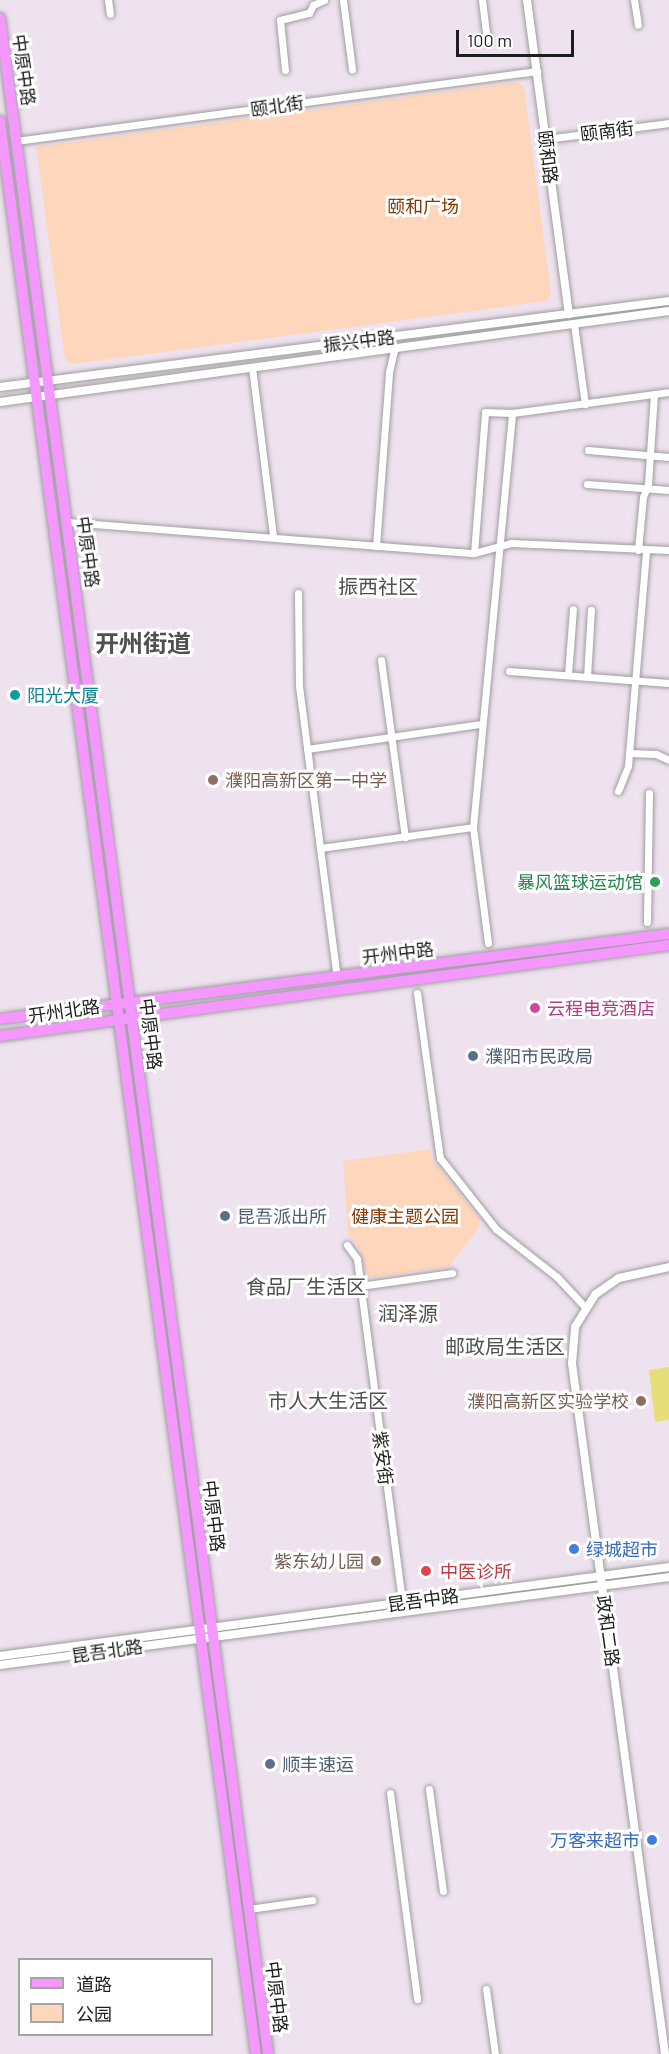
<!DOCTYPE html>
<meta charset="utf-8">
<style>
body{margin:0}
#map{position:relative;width:669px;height:2054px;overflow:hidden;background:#efe2ef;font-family:Barlow,"Noto Sans SC",sans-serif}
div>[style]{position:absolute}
.park>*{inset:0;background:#fdd6bb}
.pitch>*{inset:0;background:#e5de79}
.roads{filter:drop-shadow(0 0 2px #9e9e9e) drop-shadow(0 0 2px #9e9e9e)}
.minor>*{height:7px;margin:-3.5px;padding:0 3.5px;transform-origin:3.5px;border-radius:3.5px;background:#fff}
.tertiary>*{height:8px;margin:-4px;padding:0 4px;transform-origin:4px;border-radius:4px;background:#fff}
.primary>*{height:10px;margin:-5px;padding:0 5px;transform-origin:5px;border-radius:5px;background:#f497ff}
.dots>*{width:16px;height:16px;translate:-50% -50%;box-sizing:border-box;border:3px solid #fff;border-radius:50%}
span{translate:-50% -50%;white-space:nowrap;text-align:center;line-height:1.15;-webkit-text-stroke:6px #fff;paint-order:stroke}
.street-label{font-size:18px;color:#1d1d1d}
.park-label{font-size:18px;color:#833703}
.culture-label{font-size:18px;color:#0d838f}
.left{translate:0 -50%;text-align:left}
.education-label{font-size:18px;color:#785e54}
.right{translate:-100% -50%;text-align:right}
.leisure-label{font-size:18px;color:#27864d}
.hotel-label{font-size:18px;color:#b23c85}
.service-label{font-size:18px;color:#4e5e75}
.shop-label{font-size:18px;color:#366cbe}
.health-label{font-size:18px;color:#be3a42}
.neighbourhood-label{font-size:20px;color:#505050}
.district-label{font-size:24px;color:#505050;font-weight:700}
.legend{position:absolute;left:18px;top:1958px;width:195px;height:78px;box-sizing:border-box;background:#fff;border:2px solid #a5a5a5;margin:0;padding:8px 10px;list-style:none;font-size:18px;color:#1d1d1d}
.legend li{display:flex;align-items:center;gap:12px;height:30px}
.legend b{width:30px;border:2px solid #a5a5a5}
.scale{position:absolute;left:456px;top:30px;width:118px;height:27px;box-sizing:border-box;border:3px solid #1d1d1d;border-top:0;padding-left:8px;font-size:18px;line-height:21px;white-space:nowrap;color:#1d1d1d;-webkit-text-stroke:4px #fff;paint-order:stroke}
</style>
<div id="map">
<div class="park">
<div style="clip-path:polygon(518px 82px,524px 87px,551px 293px,547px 301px,73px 364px,65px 359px,36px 147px)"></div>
<div style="clip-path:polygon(430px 1149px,431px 1158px,479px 1218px,480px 1226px,449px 1267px,368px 1278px,357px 1244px,348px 1235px,343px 1161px)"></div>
</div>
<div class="pitch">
<div style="clip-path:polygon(669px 1367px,669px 1420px,655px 1422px,649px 1370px)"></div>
</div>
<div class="roads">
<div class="minor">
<div style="left:108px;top:0;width:14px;rotate:82deg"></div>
<div style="left:343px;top:0;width:70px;rotate:82.6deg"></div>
<div style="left:482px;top:0;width:41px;rotate:83deg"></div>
<div style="left:634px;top:0;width:25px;rotate:81deg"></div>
<div style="left:285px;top:70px;width:50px;rotate:-95.7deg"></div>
<div style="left:280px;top:20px;width:30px;rotate:-14deg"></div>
<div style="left:309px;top:13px;width:9px;rotate:-63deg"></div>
<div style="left:313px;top:5px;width:12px;rotate:-24deg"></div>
<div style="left:546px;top:139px;width:124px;rotate:-7.4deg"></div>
<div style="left:16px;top:141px;width:526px;rotate:-7.65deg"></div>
<div style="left:574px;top:324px;width:81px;rotate:82.2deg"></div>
<div style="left:252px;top:367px;width:170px;rotate:82.9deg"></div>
<div style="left:588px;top:450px;width:81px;rotate:4.9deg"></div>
<div style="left:587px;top:484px;width:82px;rotate:4.2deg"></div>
<div style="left:67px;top:522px;width:408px;rotate:4.4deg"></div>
<div style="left:474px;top:553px;width:38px;rotate:-15deg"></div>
<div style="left:511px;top:543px;width:158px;rotate:2.5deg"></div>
<div style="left:376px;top:546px;width:174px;rotate:-85.7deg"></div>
<div style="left:389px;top:372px;width:26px;rotate:-77deg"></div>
<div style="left:638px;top:550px;width:53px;rotate:-84.6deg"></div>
<div style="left:643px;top:497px;width:14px;rotate:-69deg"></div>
<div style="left:648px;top:484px;width:90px;rotate:-86.2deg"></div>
<div style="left:474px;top:553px;width:141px;rotate:-85.5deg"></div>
<div style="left:485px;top:412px;width:27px;rotate:2deg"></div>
<div style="left:512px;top:413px;width:158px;rotate:-7.6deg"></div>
<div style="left:298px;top:593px;width:93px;rotate:89.4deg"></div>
<div style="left:299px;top:686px;width:293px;rotate:82.6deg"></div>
<div style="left:381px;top:660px;width:179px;rotate:82.3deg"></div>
<div style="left:509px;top:671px;width:160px;rotate:4.3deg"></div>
<div style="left:568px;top:675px;width:66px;rotate:-85.7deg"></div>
<div style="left:587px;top:677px;width:67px;rotate:-86.6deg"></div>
<div style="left:307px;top:749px;width:176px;rotate:-8.2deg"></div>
<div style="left:629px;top:753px;width:27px;rotate:2deg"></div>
<div style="left:656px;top:754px;width:14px;rotate:25deg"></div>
<div style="left:618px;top:791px;width:27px;rotate:-68deg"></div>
<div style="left:628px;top:766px;width:217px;rotate:-85.2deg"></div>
<div style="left:320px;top:848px;width:154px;rotate:-7.8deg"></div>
<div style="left:647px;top:922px;width:129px;rotate:-89.1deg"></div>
<div style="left:488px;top:943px;width:117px;rotate:-97.4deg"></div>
<div style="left:473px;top:827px;width:416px;rotate:-84.6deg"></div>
<div style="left:417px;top:993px;width:167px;rotate:82.1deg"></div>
<div style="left:440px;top:1158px;width:90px;rotate:51.7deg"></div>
<div style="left:496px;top:1229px;width:78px;rotate:38.2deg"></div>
<div style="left:557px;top:1277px;width:41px;rotate:47deg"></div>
<div style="left:347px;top:1245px;width:17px;rotate:54deg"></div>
<div style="left:357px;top:1259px;width:347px;rotate:82.5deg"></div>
<div style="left:360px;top:1286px;width:93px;rotate:-8deg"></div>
<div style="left:429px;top:1789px;width:103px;rotate:82.2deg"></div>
<div style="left:390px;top:1793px;width:208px;rotate:82.5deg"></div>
<div style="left:249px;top:1909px;width:64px;rotate:-8.1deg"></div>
<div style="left:486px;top:1989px;width:66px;rotate:82.1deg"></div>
</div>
<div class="tertiary">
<div style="left:527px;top:0;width:317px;rotate:82.4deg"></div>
<div style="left:0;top:387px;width:675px;rotate:-7.33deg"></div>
<div style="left:0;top:402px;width:675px;rotate:-7.75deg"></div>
<div style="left:0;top:1656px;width:675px;rotate:-7.58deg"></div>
<div style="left:0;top:1665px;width:675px;rotate:-7.49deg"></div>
<div style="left:665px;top:2054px;width:697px;rotate:-97.67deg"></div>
<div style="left:572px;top:1363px;width:36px;rotate:-85deg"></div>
<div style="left:575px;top:1327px;width:39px;rotate:-58deg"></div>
<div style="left:596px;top:1294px;width:28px;rotate:-35deg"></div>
<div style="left:619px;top:1278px;width:51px;rotate:-12.4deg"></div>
</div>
<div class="primary">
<div style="left:0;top:18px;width:2054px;rotate:82.5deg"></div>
<div style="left:0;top:121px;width:1950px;rotate:82.46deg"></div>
<div style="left:0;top:1019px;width:674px;rotate:-7.24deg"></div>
<div style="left:0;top:1036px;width:675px;rotate:-7.75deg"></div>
</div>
</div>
<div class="dots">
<div style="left:15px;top:695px;background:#0f9aa8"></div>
<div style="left:213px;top:780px;background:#8d6e63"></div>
<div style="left:655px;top:882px;background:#2e9e5b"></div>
<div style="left:535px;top:1008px;background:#d1479c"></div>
<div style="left:473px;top:1056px;background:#5c6f8a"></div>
<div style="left:225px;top:1216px;background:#5c6f8a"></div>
<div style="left:641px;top:1401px;background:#8d6e63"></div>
<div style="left:574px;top:1549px;background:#3f7fe0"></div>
<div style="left:376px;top:1561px;background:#8d6e63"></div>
<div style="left:426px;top:1571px;background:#e0444e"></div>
<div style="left:270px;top:1764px;background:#5c6f8a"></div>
<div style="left:652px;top:1840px;background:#3f7fe0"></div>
</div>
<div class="street-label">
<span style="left:24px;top:70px;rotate:82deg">中原中路</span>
<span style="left:277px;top:106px;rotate:-8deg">颐北街</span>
<span style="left:607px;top:131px;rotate:-7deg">颐南街</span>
<span style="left:548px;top:157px;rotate:83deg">颐和路</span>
<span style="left:359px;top:341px;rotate:-7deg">振兴中路</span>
<span style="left:88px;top:552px;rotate:82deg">中原中路</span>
<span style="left:398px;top:953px;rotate:-7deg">开州中路</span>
<span style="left:64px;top:1011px;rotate:-8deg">开州北路</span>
<span style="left:151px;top:1034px;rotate:83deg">中原中路</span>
<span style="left:383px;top:1458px;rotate:83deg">紫安街</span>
<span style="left:214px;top:1516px;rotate:83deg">中原中路</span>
<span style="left:423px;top:1600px;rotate:-8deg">昆吾中路</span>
<span style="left:608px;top:1631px;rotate:82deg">政和二路</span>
<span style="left:107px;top:1651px;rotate:-8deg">昆吾北路</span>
<span style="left:277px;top:1997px;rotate:83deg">中原中路</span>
</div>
<div class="park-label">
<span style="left:423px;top:206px">颐和广场</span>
<span style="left:405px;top:1216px">健康主题公园</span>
</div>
<div class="culture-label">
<span class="left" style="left:27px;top:695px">阳光大厦</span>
</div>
<div class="education-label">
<span class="left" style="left:225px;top:780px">濮阳高新区第一中学</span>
<span class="right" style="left:629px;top:1401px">濮阳高新区实验学校</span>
<span class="right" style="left:364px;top:1561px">紫东幼儿园</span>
</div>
<div class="leisure-label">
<span class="right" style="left:643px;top:882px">暴风篮球运动馆</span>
</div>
<div class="hotel-label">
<span class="left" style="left:547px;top:1008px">云程电竞酒店</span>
</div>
<div class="service-label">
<span class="left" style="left:485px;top:1056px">濮阳市民政局</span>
<span class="left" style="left:237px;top:1216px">昆吾派出所</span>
<span class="left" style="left:282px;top:1764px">顺丰速运</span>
</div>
<div class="shop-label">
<span class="left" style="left:586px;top:1549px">绿城超市</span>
<span class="right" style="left:640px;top:1840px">万客来超市</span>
</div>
<div class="health-label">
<span class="left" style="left:440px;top:1571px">中医诊所</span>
</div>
<div class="neighbourhood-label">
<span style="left:378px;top:586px">振西社区</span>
<span style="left:306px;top:1286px">食品厂生活区</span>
<span style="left:408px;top:1313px">润泽源</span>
<span style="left:505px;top:1346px">邮政局生活区</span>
<span style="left:328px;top:1400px">市人大生活区</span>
</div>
<div class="district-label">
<span style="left:143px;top:643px">开州街道</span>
</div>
<ul class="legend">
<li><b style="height:8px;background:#f497ff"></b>道路</li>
<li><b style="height:16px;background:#fdd6bb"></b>公园</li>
</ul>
<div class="scale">100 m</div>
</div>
